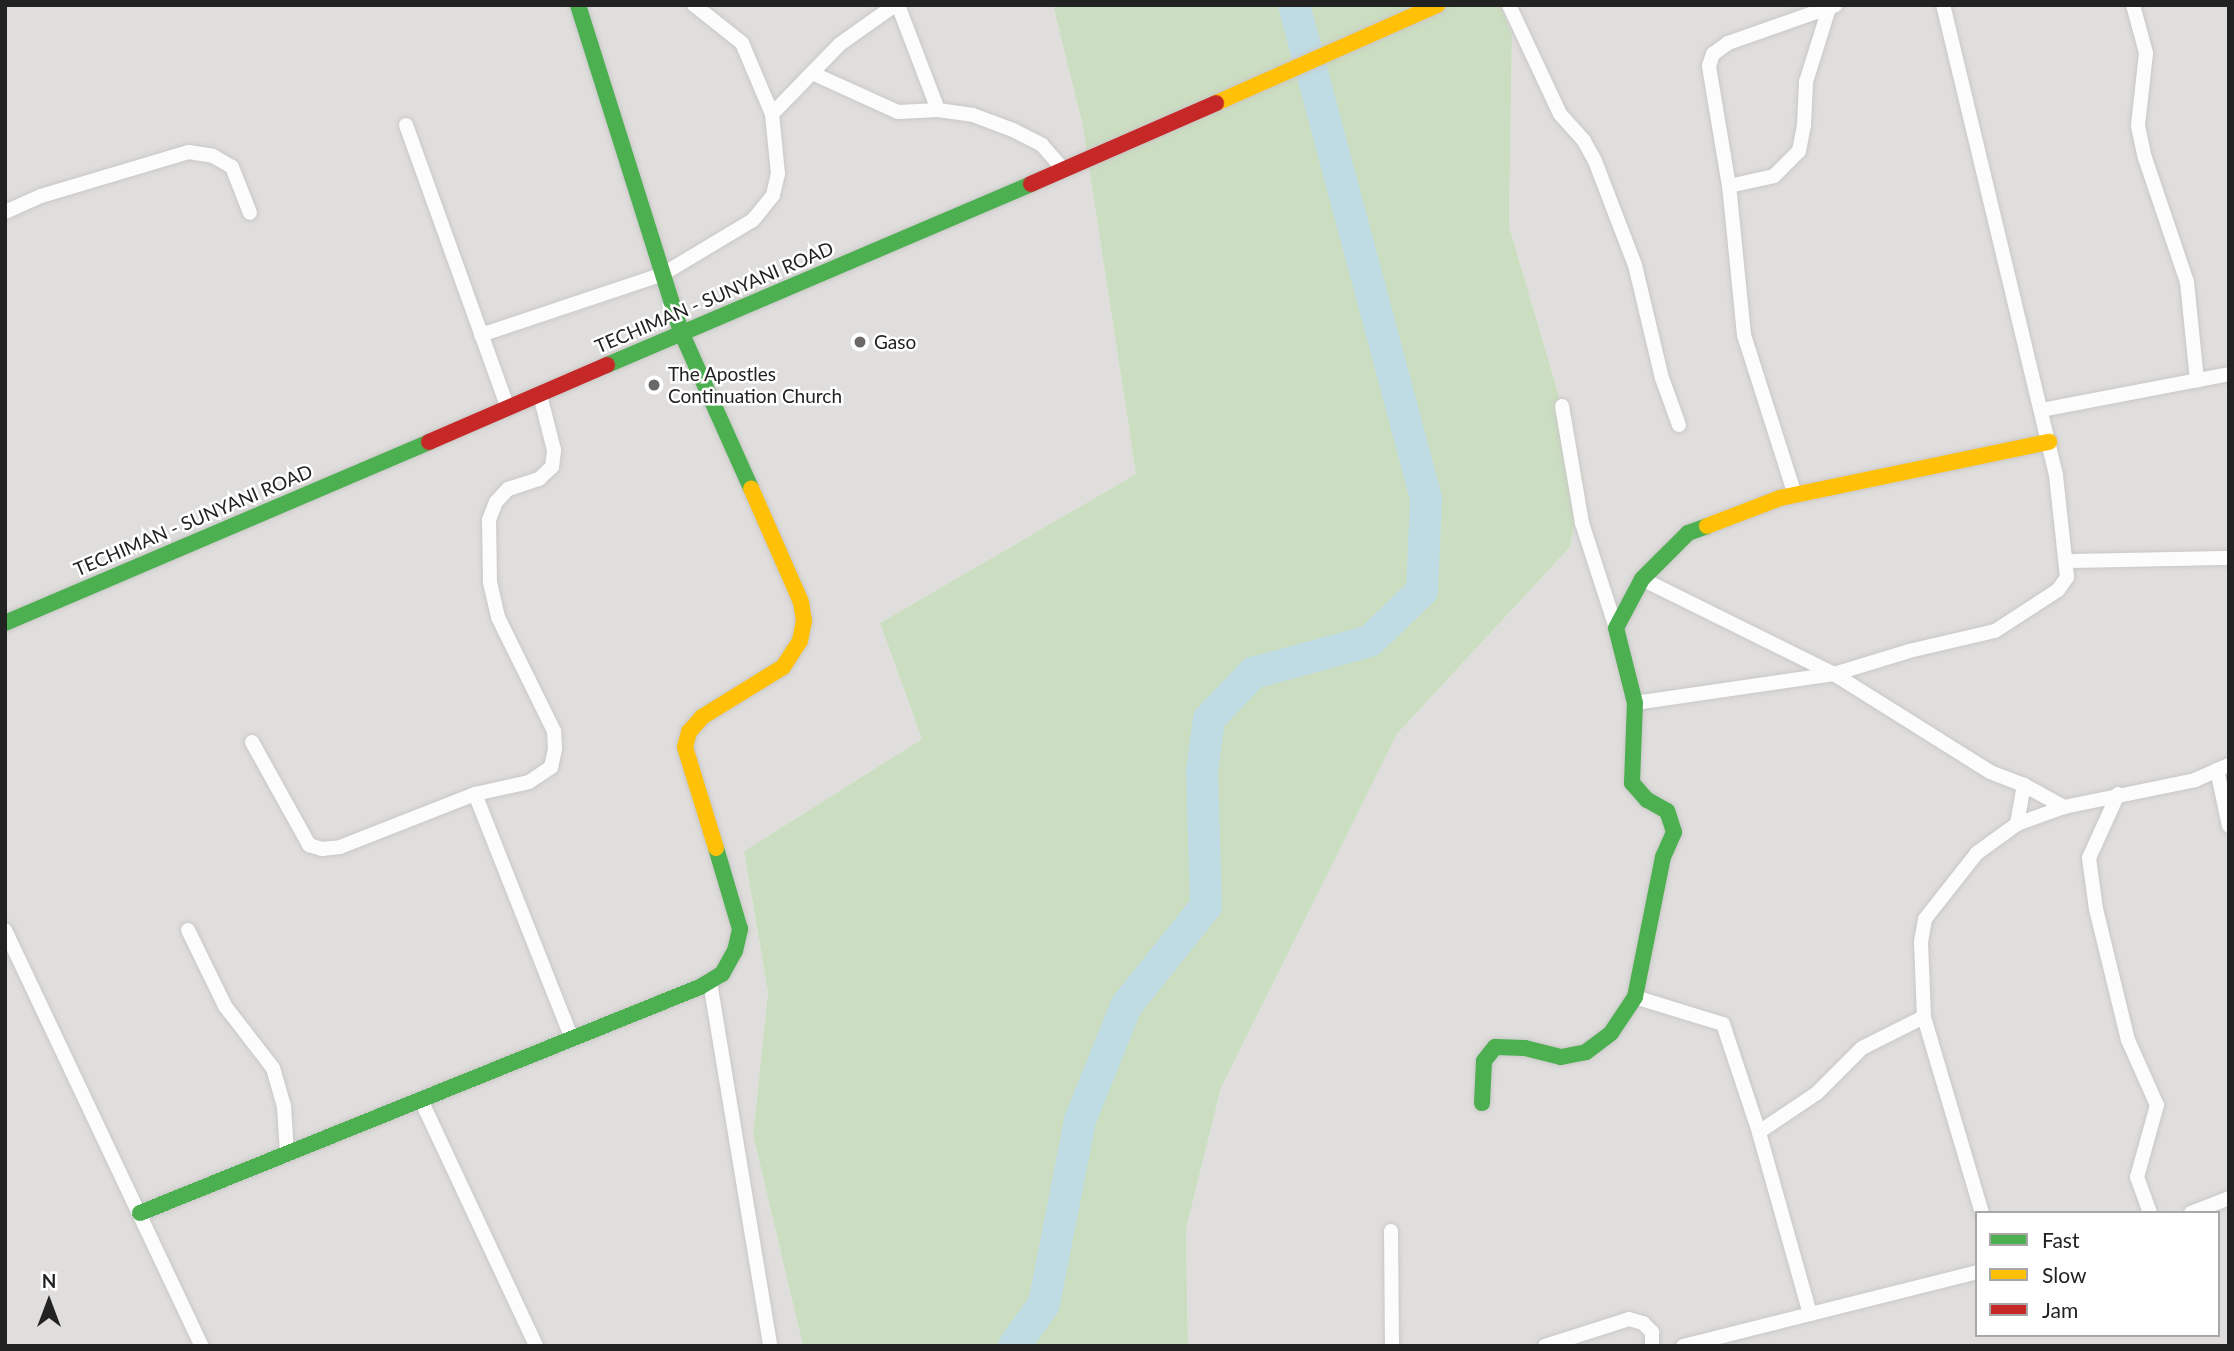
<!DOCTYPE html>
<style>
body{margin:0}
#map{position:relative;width:2234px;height:1351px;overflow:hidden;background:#f0eeeb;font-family:Lato,sans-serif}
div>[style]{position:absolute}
.residential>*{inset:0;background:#dfdedc}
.forest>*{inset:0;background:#cbdec1}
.river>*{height:32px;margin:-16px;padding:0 16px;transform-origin:16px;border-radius:16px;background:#bfdbe3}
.roads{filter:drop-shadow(0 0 2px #c9c8c7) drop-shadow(0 0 2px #c9c8c7)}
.street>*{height:14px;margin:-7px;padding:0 7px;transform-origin:7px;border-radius:7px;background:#fdfcfc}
.fast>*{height:16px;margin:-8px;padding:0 8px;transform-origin:8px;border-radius:8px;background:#4caf50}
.slow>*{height:16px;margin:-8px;padding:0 8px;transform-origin:8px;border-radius:8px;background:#ffc107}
.jam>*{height:16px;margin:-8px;padding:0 8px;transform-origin:8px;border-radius:8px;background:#c62828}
.dots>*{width:19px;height:19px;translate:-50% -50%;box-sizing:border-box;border:4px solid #fff;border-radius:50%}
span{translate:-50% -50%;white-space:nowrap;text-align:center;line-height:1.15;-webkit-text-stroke:5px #fff;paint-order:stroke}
.street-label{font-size:19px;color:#222}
.poi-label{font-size:19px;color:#222}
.left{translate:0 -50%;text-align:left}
.frame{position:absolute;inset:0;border:7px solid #222;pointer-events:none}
.legend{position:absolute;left:1975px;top:1211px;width:245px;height:126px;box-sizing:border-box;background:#fff;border:2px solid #a7a7a7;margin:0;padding:9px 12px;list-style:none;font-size:21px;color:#222}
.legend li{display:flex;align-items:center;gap:14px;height:35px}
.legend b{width:35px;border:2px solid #a7a7a7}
.north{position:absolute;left:14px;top:1267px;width:70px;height:70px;-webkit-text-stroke:5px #fff;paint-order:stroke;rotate:0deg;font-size:19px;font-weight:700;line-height:28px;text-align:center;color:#222}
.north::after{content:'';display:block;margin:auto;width:24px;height:32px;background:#222;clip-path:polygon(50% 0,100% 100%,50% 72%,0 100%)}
</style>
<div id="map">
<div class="residential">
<div style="clip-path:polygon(5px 5px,1053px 5px,1082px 122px,1136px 474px,880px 623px,922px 739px,744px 851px,768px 992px,753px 1135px,803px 1346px,5px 1346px)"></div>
<div style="clip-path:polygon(evenodd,1500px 5px,2229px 5px,2229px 1346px,1188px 1346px,1186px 1229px,1221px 1088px,1397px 734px,1570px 547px,1583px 478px,1509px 226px,1512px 36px,1500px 5px,1977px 1213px,2218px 1213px,2218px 1335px,1977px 1335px,1977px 1213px)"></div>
</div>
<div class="forest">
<div style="clip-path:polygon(1053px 5px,1500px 5px,1512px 36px,1509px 226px,1583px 478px,1570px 547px,1397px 734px,1221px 1088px,1186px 1229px,1188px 1346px,803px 1346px,753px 1135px,768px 992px,744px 851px,922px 739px,880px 623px,1136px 474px,1082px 122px)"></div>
</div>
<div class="river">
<div style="left:1014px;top:1346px;width:52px;rotate:-54.5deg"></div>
<div style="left:1044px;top:1304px;width:187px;rotate:-78.9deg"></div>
<div style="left:1080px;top:1120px;width:123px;rotate:-68deg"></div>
<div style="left:1126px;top:1006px;width:128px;rotate:-51.3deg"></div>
<div style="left:1206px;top:906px;width:135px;rotate:-91.7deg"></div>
<div style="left:1202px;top:771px;width:52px;rotate:-82.3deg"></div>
<div style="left:1209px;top:719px;width:64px;rotate:-46.3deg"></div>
<div style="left:1253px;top:673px;width:121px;rotate:-15.3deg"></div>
<div style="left:1370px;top:641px;width:72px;rotate:-43.9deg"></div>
<div style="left:1422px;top:591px;width:93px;rotate:-87.5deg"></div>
<div style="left:1426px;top:498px;width:510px;rotate:-104.99deg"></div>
</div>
<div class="roads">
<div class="street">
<div style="left:898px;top:5px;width:112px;rotate:69.1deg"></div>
<div style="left:938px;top:110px;width:35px;rotate:8deg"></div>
<div style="left:973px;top:115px;width:43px;rotate:20.6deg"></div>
<div style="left:1013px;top:130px;width:33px;rotate:27deg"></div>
<div style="left:1042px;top:145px;width:33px;rotate:49deg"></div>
<div style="left:1509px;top:5px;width:120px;rotate:64.9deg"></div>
<div style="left:1560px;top:114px;width:36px;rotate:48deg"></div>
<div style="left:1584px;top:141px;width:23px;rotate:61deg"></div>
<div style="left:1595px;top:161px;width:111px;rotate:69deg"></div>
<div style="left:1635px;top:265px;width:116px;rotate:76.6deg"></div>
<div style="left:1662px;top:378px;width:50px;rotate:70.1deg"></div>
<div style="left:2133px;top:5px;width:50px;rotate:74.8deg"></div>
<div style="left:2146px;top:53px;width:73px;rotate:96.3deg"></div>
<div style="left:2138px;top:126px;width:33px;rotate:78deg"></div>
<div style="left:2145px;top:158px;width:131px;rotate:71.3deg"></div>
<div style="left:2187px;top:282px;width:99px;rotate:84.2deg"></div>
<div style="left:812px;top:73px;width:94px;rotate:24.4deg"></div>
<div style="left:898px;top:112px;width:40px;rotate:-2.9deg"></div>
<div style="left:772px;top:114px;width:98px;rotate:-45.8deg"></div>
<div style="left:840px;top:44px;width:67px;rotate:-35.3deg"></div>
<div style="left:406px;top:125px;width:301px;rotate:70.2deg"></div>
<div style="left:1729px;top:186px;width:46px;rotate:-12.5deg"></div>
<div style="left:1774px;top:176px;width:35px;rotate:-45deg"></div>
<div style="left:1799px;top:151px;width:26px;rotate:-79deg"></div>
<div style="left:1804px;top:125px;width:43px;rotate:-87.3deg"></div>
<div style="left:1806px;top:82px;width:77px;rotate:-72.7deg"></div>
<div style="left:5px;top:212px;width:39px;rotate:-24deg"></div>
<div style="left:41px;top:196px;width:154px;rotate:-16.6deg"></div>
<div style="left:189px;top:152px;width:24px;rotate:9deg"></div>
<div style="left:213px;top:156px;width:22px;rotate:30deg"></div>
<div style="left:232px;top:167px;width:49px;rotate:68.6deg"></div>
<div style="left:481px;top:335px;width:192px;rotate:-18.5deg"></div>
<div style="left:663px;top:274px;width:105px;rotate:-31deg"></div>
<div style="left:753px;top:220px;width:32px;rotate:-51deg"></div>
<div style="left:773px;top:195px;width:22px;rotate:-77deg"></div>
<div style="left:778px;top:174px;width:60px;rotate:-95.7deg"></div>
<div style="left:772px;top:114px;width:77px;rotate:-112.9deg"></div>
<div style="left:742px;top:43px;width:61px;rotate:-141.6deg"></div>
<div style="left:1562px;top:406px;width:119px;rotate:80.3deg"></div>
<div style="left:1582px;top:523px;width:110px;rotate:72.1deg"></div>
<div style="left:2041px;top:410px;width:191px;rotate:-10.8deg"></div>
<div style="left:1795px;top:495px;width:168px;rotate:-107.7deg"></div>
<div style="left:1744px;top:335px;width:150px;rotate:-95.7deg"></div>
<div style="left:1729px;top:186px;width:122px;rotate:-99.5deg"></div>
<div style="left:1709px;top:66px;width:13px;rotate:-72deg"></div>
<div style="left:1713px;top:54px;width:19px;rotate:-36deg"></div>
<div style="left:1728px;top:43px;width:114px;rotate:-19.4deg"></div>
<div style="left:2066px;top:561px;width:163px;rotate:-1.1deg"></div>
<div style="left:1642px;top:579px;width:214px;rotate:26.3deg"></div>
<div style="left:1834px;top:674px;width:184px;rotate:32.1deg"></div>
<div style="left:1990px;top:772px;width:36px;rotate:21deg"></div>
<div style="left:2024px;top:785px;width:46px;rotate:28.8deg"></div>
<div style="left:1635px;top:703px;width:201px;rotate:-8.3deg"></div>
<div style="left:1834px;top:674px;width:78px;rotate:-17deg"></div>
<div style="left:1909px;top:651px;width:88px;rotate:-13.1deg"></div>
<div style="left:1995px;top:631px;width:75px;rotate:-33.1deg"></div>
<div style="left:2058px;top:590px;width:16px;rotate:-55deg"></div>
<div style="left:2067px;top:577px;width:103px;rotate:-96.2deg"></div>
<div style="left:2056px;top:475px;width:483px;rotate:-103.5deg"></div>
<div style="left:252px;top:742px;width:118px;rotate:61deg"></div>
<div style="left:309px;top:845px;width:14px;rotate:17deg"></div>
<div style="left:322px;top:849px;width:18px;rotate:-6deg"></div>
<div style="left:340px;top:847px;width:145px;rotate:-21.4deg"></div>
<div style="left:475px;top:794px;width:55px;rotate:-12.5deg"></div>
<div style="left:529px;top:782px;width:27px;rotate:-34deg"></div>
<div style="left:551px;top:767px;width:18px;rotate:-77deg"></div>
<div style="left:555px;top:749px;width:18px;rotate:-93deg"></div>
<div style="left:554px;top:731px;width:127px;rotate:-116.2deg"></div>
<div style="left:498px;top:617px;width:37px;rotate:-103deg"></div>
<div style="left:490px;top:581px;width:61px;rotate:-90.9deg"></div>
<div style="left:489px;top:520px;width:19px;rotate:-69deg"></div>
<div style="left:496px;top:502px;width:18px;rotate:-47deg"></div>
<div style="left:508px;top:489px;width:33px;rotate:-18deg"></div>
<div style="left:539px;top:479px;width:18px;rotate:-43deg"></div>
<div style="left:552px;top:467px;width:17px;rotate:-83deg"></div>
<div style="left:554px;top:450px;width:57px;rotate:-104.3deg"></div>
<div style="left:2217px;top:770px;width:57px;rotate:77.9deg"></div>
<div style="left:475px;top:794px;width:264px;rotate:68.4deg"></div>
<div style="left:2118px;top:794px;width:70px;rotate:114.4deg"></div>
<div style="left:2089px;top:858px;width:51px;rotate:82.2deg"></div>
<div style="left:2096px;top:909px;width:135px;rotate:76.3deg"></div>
<div style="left:2128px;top:1040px;width:71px;rotate:66deg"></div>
<div style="left:2157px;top:1105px;width:75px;rotate:105.5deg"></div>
<div style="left:2137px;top:1177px;width:38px;rotate:70deg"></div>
<div style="left:2017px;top:824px;width:40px;rotate:-80deg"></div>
<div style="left:5px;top:930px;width:460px;rotate:64.7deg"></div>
<div style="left:188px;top:930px;width:85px;rotate:64deg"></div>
<div style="left:225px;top:1006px;width:78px;rotate:52.3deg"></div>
<div style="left:273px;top:1068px;width:40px;rotate:74deg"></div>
<div style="left:284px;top:1106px;width:48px;rotate:86.4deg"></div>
<div style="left:710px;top:982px;width:369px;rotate:80.6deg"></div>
<div style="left:1635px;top:997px;width:92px;rotate:17.1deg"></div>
<div style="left:1723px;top:1024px;width:114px;rotate:71.6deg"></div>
<div style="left:421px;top:1100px;width:272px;rotate:64.9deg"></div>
<div style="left:1982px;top:1213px;width:204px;rotate:-106.5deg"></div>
<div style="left:1924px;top:1017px;width:75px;rotate:-92.3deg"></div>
<div style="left:1921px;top:942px;width:23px;rotate:-80deg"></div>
<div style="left:1925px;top:919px;width:84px;rotate:-51.8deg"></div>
<div style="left:1977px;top:853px;width:49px;rotate:-35.9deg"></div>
<div style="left:2017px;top:824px;width:50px;rotate:-19.9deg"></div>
<div style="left:2064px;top:807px;width:134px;rotate:-11.6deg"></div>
<div style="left:2195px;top:780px;width:37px;rotate:-24deg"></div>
<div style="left:2191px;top:1213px;width:41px;rotate:-21.5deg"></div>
<div style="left:1391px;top:1231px;width:115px;rotate:89.5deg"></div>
<div style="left:1810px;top:1314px;width:189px;rotate:-105.7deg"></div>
<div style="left:1759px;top:1132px;width:70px;rotate:-33.9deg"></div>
<div style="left:1817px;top:1093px;width:64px;rotate:-45deg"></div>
<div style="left:1862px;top:1048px;width:69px;rotate:-26.6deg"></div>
<div style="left:1545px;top:1346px;width:88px;rotate:-17.8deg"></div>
<div style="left:1629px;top:1319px;width:15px;rotate:16deg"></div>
<div style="left:1643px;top:1323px;width:13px;rotate:45deg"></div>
<div style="left:1652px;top:1332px;width:14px;rotate:90deg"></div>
<div style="left:1683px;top:1346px;width:303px;rotate:-14.1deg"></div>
</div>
<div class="fast">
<div style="left:578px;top:5px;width:345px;rotate:72.5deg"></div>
<div style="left:682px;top:334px;width:169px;rotate:65.9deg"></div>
<div style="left:607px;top:365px;width:461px;rotate:-23.1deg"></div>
<div style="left:5px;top:623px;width:461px;rotate:-23.1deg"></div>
<div style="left:1482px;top:1103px;width:42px;rotate:-87.3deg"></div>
<div style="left:1484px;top:1061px;width:18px;rotate:-52deg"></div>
<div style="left:1495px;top:1047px;width:30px;rotate:2deg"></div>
<div style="left:1525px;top:1048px;width:37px;rotate:14deg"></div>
<div style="left:1561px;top:1057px;width:25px;rotate:-11deg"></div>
<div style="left:1586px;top:1052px;width:31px;rotate:-37deg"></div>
<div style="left:1611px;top:1033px;width:43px;rotate:-56.3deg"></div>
<div style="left:1635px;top:997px;width:143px;rotate:-78.7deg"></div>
<div style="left:1663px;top:857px;width:27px;rotate:-66deg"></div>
<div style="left:1674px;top:832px;width:22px;rotate:-108deg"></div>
<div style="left:1667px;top:811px;width:23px;rotate:-151deg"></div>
<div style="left:1647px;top:800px;width:23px;rotate:-131deg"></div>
<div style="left:1632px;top:783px;width:80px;rotate:-87.9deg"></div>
<div style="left:1635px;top:703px;width:77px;rotate:-104.2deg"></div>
<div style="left:1616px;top:628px;width:55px;rotate:-62deg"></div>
<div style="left:1642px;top:579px;width:65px;rotate:-45deg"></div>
<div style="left:1688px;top:533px;width:20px;rotate:-20deg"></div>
<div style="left:140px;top:1213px;width:604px;rotate:-21.98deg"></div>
<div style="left:700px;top:987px;width:26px;rotate:-31deg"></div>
<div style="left:722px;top:974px;width:26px;rotate:-61deg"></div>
<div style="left:735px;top:951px;width:23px;rotate:-77deg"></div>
<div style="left:740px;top:929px;width:84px;rotate:-106.5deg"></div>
</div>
<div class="slow">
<div style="left:1216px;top:103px;width:242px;rotate:-23.9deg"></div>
<div style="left:1707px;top:526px;width:78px;rotate:-21deg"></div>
<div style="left:1780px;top:498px;width:275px;rotate:-11.8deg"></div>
<div style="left:716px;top:848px;width:106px;rotate:-107.1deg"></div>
<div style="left:685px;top:747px;width:16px;rotate:-75deg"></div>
<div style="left:689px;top:732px;width:20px;rotate:-49deg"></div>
<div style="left:702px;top:717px;width:95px;rotate:-31.7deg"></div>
<div style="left:783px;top:667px;width:31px;rotate:-57deg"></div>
<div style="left:800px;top:641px;width:20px;rotate:-79deg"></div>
<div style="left:804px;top:621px;width:19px;rotate:-99deg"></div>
<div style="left:801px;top:602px;width:124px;rotate:-113.7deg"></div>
</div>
<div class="jam">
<div style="left:1031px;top:184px;width:202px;rotate:-23.6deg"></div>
<div style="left:429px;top:442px;width:194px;rotate:-23.4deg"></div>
</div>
</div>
<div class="dots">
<div style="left:860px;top:342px;background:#6a6968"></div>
<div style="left:654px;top:385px;background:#6a6968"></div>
</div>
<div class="street-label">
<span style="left:714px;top:297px;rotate:-23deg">TECHIMAN - SUNYANI ROAD</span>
<span style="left:193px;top:520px;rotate:-23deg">TECHIMAN - SUNYANI ROAD</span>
</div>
<div class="poi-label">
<span class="left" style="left:874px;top:342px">Gaso</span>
<span class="left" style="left:668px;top:385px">The Apostles<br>Continuation Church</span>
</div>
<div class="frame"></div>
<ul class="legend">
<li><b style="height:9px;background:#4caf50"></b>Fast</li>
<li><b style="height:9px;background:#ffc107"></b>Slow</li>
<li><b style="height:9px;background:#c62828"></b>Jam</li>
</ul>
<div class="north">N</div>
</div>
